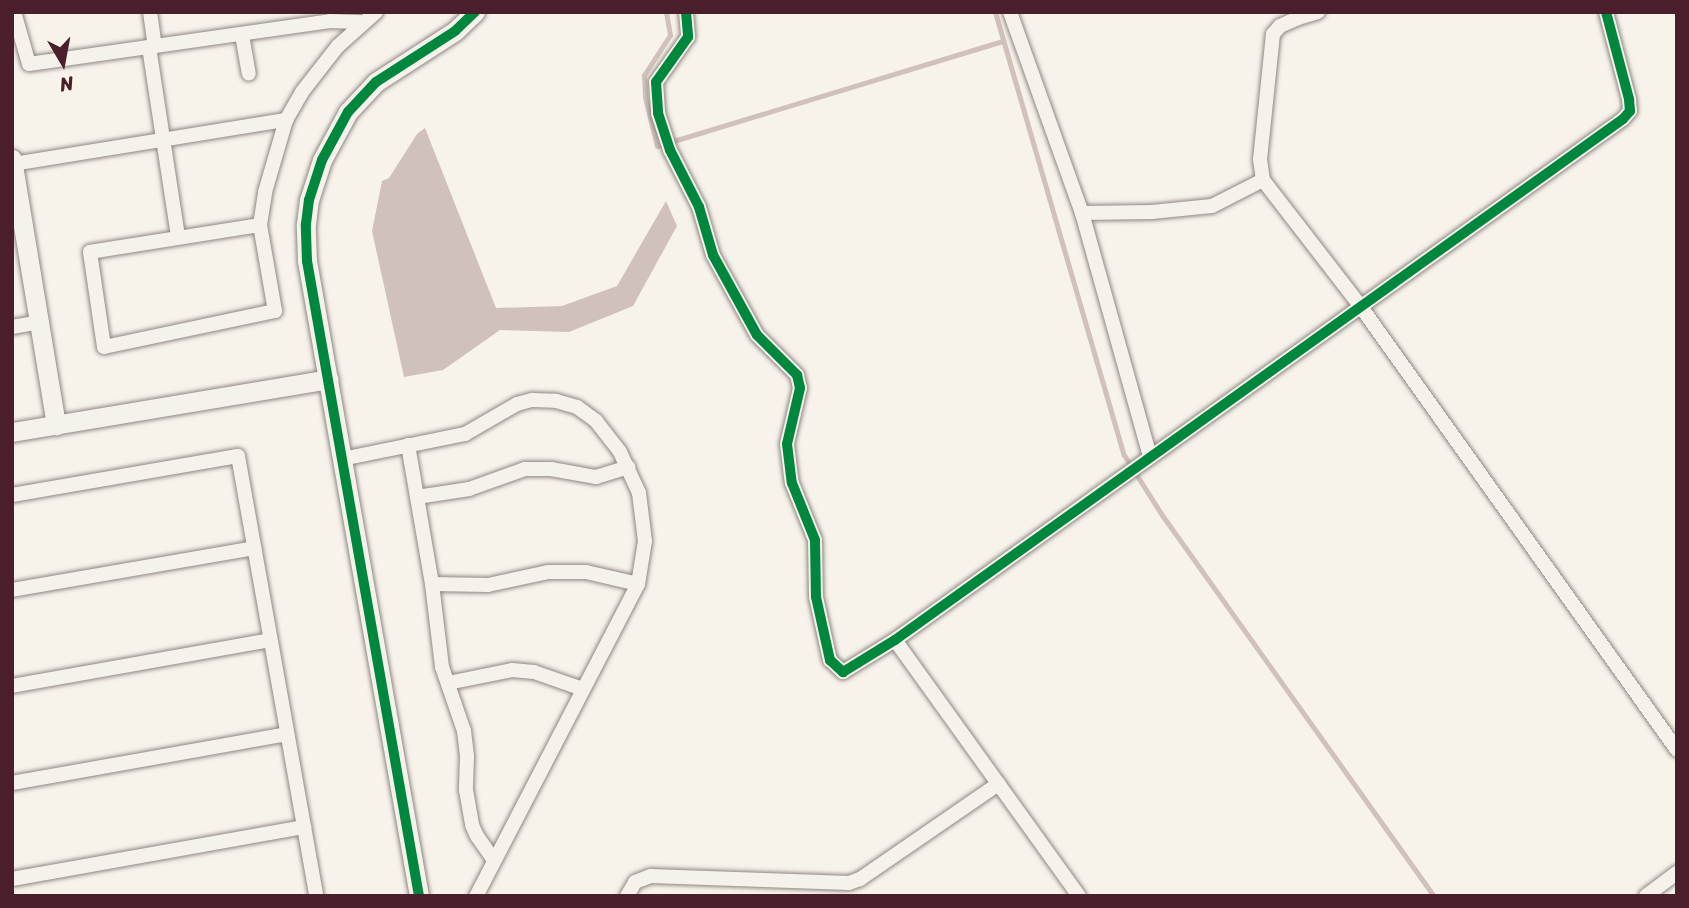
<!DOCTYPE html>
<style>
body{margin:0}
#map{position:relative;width:1689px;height:908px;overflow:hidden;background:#f7f3ea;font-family:Sriracha,sans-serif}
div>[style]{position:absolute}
.water>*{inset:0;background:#d0c1ba}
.stream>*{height:5px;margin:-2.5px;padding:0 2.5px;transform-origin:2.5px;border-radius:2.5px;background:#d0c1ba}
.roads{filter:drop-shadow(0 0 2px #908684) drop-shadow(0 0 2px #908684)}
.street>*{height:14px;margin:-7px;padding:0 7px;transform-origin:7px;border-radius:7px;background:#f5f2ec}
.secondary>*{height:19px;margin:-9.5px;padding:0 9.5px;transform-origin:9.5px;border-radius:9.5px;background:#f5f2ec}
.cycleway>*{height:10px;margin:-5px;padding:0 5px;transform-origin:5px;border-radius:5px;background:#00873e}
span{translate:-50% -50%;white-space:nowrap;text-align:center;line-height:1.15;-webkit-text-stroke:5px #fcf5e5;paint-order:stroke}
.frame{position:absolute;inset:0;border:14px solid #4a1f2b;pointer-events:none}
.north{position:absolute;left:28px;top:28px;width:70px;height:70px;-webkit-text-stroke:5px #fcf5e5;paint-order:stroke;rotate:170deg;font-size:19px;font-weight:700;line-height:28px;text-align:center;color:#4a1f2b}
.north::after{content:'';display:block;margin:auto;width:24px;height:32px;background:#4a1f2b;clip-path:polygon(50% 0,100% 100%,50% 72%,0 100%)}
</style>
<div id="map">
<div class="water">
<div style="clip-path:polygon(425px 128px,496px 308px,562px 306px,617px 286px,666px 201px,677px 226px,633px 306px,569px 332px,500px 330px,443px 370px,404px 377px,372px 231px,382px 181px,389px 178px,417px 134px)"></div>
</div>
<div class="stream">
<div style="left:666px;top:12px;width:23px;rotate:80deg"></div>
<div style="left:670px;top:35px;width:48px;rotate:123deg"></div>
<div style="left:644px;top:75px;width:22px;rotate:87deg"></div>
<div style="left:645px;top:97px;width:50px;rotate:76.2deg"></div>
<div style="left:657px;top:146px;width:362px;rotate:-16.9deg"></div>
<div style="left:995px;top:12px;width:461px;rotate:73.8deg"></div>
<div style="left:1124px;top:455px;width:71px;rotate:57.7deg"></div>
<div style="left:1162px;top:515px;width:468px;rotate:54.5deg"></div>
</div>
<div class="roads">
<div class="street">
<div style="left:14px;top:12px;width:54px;rotate:73.9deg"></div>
<div style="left:29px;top:64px;width:304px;rotate:-8.1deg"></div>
<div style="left:330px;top:21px;width:34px;rotate:2deg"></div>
<div style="left:150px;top:12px;width:35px;rotate:82deg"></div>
<div style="left:686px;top:12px;width:25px;rotate:85deg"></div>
<div style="left:688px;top:37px;width:55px;rotate:125.4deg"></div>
<div style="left:656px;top:82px;width:31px;rotate:86deg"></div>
<div style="left:658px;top:113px;width:39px;rotate:72deg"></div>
<div style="left:670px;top:150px;width:64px;rotate:63deg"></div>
<div style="left:699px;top:207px;width:50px;rotate:73.7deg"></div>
<div style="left:713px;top:255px;width:91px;rotate:61.2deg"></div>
<div style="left:757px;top:335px;width:57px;rotate:45deg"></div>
<div style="left:797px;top:375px;width:13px;rotate:77deg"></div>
<div style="left:800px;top:388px;width:57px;rotate:103.1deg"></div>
<div style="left:787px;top:444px;width:39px;rotate:83deg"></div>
<div style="left:792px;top:483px;width:61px;rotate:68deg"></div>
<div style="left:815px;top:540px;width:57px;rotate:89deg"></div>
<div style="left:816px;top:597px;width:65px;rotate:77.5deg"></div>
<div style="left:830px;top:660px;width:18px;rotate:43deg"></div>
<div style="left:843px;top:672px;width:61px;rotate:-31.6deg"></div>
<div style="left:895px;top:640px;width:895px;rotate:-35.59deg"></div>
<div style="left:1623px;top:119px;width:11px;rotate:-49deg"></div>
<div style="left:1630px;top:111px;width:12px;rotate:-95deg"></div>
<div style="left:1629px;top:99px;width:90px;rotate:-104.8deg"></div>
<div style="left:1010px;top:12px;width:214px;rotate:70.3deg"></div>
<div style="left:1082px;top:213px;width:253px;rotate:74.4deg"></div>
<div style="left:1318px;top:12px;width:21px;rotate:163deg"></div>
<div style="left:1298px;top:18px;width:20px;rotate:156deg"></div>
<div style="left:1280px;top:26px;width:11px;rotate:131deg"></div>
<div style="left:1273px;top:34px;width:126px;rotate:95.9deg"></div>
<div style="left:1260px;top:159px;width:21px;rotate:82deg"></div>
<div style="left:1263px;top:180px;width:160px;rotate:52.3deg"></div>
<div style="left:1361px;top:307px;width:544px;rotate:54.5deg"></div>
<div style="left:242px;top:35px;width:39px;rotate:80deg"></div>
<div style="left:149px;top:47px;width:192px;rotate:81.3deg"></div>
<div style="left:13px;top:164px;width:277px;rotate:-9.2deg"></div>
<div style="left:1082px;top:213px;width:70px;rotate:-0.8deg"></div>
<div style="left:1152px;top:212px;width:60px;rotate:-5.7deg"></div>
<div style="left:1212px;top:206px;width:57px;rotate:-27deg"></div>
<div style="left:260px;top:225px;width:172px;rotate:171deg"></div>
<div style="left:90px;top:252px;width:96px;rotate:81.6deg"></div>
<div style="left:104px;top:347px;width:175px;rotate:-11.9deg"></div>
<div style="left:275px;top:311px;width:87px;rotate:-99.9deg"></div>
<div style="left:260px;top:225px;width:33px;rotate:-81deg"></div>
<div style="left:265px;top:192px;width:75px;rotate:-73.7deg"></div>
<div style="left:286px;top:120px;width:32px;rotate:-60deg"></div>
<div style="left:302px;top:92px;width:58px;rotate:-52deg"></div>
<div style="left:338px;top:46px;width:51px;rotate:-41.8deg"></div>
<div style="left:12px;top:327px;width:28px;rotate:-10deg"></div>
<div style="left:408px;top:445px;width:141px;rotate:80.2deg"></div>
<div style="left:432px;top:584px;width:84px;rotate:83.1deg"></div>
<div style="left:442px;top:667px;width:68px;rotate:71deg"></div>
<div style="left:464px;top:731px;width:26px;rotate:83deg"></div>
<div style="left:467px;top:757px;width:33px;rotate:92deg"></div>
<div style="left:466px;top:790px;width:36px;rotate:80deg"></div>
<div style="left:472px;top:825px;width:12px;rotate:66deg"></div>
<div style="left:477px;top:836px;width:29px;rotate:55deg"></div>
<div style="left:342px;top:459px;width:126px;rotate:-11.5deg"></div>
<div style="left:465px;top:434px;width:60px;rotate:-30deg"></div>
<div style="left:517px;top:404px;width:16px;rotate:-15deg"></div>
<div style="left:532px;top:400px;width:24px;rotate:2deg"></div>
<div style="left:556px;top:401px;width:22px;rotate:16deg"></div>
<div style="left:577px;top:407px;width:24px;rotate:36deg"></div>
<div style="left:596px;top:421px;width:39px;rotate:52deg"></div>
<div style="left:620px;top:452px;width:45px;rotate:65.1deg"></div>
<div style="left:639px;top:493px;width:48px;rotate:82.9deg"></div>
<div style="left:645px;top:541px;width:44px;rotate:99.2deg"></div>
<div style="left:638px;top:584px;width:352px;rotate:117.4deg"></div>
<div style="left:12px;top:495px;width:229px;rotate:-9.8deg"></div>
<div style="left:238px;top:456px;width:447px;rotate:79.9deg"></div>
<div style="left:417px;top:497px;width:53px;rotate:-8.7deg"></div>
<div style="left:469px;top:489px;width:59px;rotate:-19.7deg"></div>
<div style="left:525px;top:469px;width:26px"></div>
<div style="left:551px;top:469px;width:46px;rotate:10.1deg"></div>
<div style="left:596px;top:477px;width:34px;rotate:-17deg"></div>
<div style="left:432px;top:584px;width:56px;rotate:1deg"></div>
<div style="left:488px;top:585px;width:61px;rotate:-12.2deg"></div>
<div style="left:548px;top:572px;width:38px"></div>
<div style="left:586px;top:572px;width:53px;rotate:13deg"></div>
<div style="left:12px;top:590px;width:246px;rotate:-9.8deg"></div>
<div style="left:895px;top:640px;width:315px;rotate:54.3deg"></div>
<div style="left:448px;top:683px;width:65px;rotate:-11.5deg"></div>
<div style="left:512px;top:670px;width:22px;rotate:5deg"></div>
<div style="left:534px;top:672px;width:52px;rotate:19.1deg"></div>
<div style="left:12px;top:686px;width:262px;rotate:-10.1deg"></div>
<div style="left:12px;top:783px;width:279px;rotate:-10.1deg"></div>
<div style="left:12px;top:879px;width:297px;rotate:-10.1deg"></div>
<div style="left:627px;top:896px;width:16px;rotate:-60deg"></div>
<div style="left:635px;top:882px;width:17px;rotate:-21deg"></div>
<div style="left:651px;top:876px;width:198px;rotate:2deg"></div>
<div style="left:849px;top:883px;width:12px;rotate:-20deg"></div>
<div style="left:860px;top:879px;width:168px;rotate:-34.5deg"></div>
<div style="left:1646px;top:896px;width:39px;rotate:-37deg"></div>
</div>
<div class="secondary">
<div style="left:12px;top:159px;width:270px;rotate:80.6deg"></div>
<div style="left:12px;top:432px;width:321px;rotate:-9.5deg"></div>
<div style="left:419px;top:896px;width:645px;rotate:-100deg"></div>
<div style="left:307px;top:261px;width:37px;rotate:-92deg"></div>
<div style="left:306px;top:224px;width:24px;rotate:-83deg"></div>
<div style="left:309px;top:200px;width:42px;rotate:-72deg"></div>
<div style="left:322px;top:160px;width:55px;rotate:-61.6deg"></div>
<div style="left:348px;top:112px;width:41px;rotate:-47deg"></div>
<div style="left:376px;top:82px;width:94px;rotate:-32.8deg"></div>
<div style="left:455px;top:31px;width:28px;rotate:-44deg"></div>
</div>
</div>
<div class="cycleway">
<div style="left:686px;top:12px;width:25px;rotate:85deg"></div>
<div style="left:688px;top:37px;width:55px;rotate:125.4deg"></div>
<div style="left:656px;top:82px;width:31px;rotate:86deg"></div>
<div style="left:658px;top:113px;width:39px;rotate:72deg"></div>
<div style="left:670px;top:150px;width:64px;rotate:63deg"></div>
<div style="left:699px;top:207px;width:50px;rotate:73.7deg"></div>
<div style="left:713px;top:255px;width:91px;rotate:61.2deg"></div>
<div style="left:757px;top:335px;width:57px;rotate:45deg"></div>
<div style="left:797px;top:375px;width:13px;rotate:77deg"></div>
<div style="left:800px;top:388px;width:57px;rotate:103.1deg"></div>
<div style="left:787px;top:444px;width:39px;rotate:83deg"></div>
<div style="left:792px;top:483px;width:61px;rotate:68deg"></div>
<div style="left:815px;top:540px;width:57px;rotate:89deg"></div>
<div style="left:816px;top:597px;width:65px;rotate:77.5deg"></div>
<div style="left:830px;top:660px;width:18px;rotate:43deg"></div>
<div style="left:843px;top:672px;width:61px;rotate:-31.6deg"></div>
<div style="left:895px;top:640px;width:895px;rotate:-35.59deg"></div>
<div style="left:1623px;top:119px;width:11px;rotate:-49deg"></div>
<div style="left:1630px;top:111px;width:12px;rotate:-95deg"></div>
<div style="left:1629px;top:99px;width:90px;rotate:-104.8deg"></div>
<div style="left:419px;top:896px;width:645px;rotate:-100deg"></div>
<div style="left:307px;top:261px;width:37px;rotate:-92deg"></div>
<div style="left:306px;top:224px;width:24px;rotate:-83deg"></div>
<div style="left:309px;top:200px;width:42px;rotate:-72deg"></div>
<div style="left:322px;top:160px;width:55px;rotate:-61.6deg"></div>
<div style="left:348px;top:112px;width:41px;rotate:-47deg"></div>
<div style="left:376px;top:82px;width:94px;rotate:-32.8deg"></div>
<div style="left:455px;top:31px;width:28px;rotate:-44deg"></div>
</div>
<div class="frame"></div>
<div class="north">N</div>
</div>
